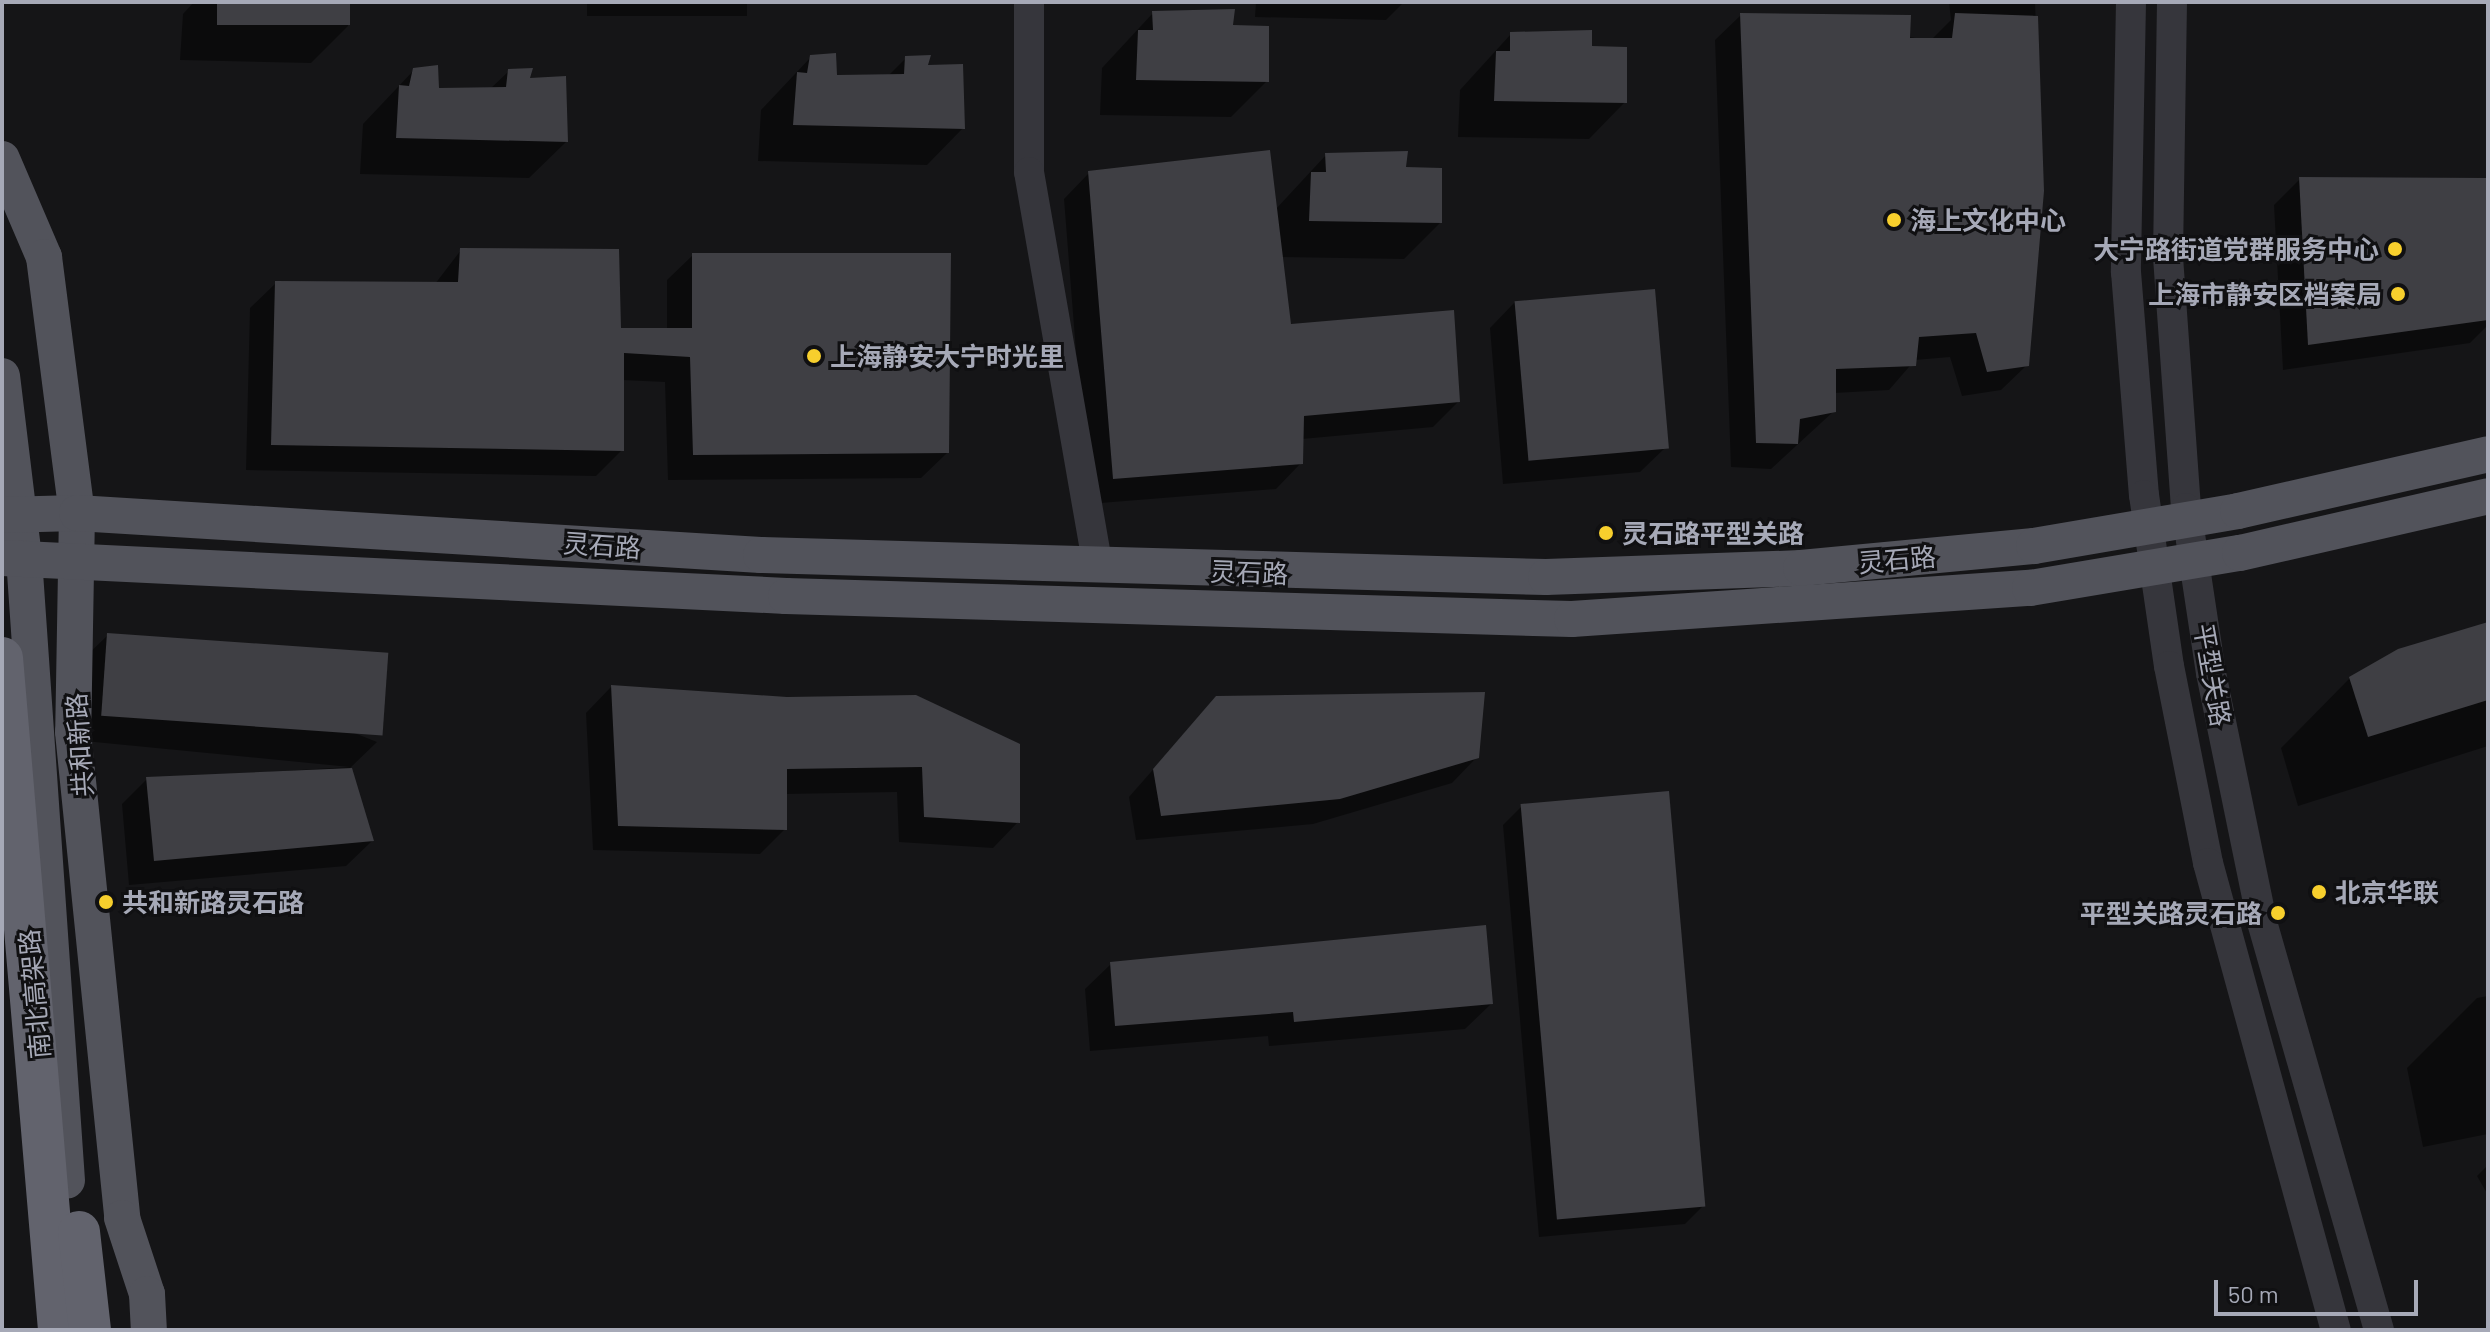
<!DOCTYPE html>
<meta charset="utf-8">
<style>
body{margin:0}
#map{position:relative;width:2490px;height:1332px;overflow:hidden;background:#151517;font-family:Barlow,"Noto Sans SC",sans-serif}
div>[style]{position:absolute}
.shadow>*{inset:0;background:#0007;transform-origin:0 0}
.building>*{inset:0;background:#3f3f44;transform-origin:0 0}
.minor>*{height:30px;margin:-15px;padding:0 15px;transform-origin:15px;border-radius:15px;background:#36363c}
.major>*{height:36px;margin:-18px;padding:0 18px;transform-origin:18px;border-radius:18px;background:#52535b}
.highway>*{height:42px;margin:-21px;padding:0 21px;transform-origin:21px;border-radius:21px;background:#62636d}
.dots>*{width:22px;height:22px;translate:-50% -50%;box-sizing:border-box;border:4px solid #101012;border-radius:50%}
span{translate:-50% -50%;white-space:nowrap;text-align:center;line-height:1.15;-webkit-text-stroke:6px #101012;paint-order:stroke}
.poi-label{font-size:26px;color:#a6a9b7;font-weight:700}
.left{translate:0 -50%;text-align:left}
.right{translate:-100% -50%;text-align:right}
.street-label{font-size:26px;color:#a6a9b7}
.frame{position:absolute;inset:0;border:4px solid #a6a9b7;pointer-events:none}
.scale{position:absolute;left:2214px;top:1280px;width:204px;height:36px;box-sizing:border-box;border:4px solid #a6a9b7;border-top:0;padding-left:10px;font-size:24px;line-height:28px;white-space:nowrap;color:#a6a9b7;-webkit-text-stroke:6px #101012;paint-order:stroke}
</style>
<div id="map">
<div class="shadow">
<div style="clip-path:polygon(194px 2px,348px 2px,348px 26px,311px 63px,180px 60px,183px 14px)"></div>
<div style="left:587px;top:2px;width:160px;height:14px"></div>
<div style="clip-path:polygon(1256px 2px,1404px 2px,1386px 20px,1255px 17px)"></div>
<div style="clip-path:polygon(1949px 2px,2035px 2px,2042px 191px,2027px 365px,2001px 390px,1962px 396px,1950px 357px,1915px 360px,1889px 390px,1834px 393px,1834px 411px,1771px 469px,1731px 467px,1715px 40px,1741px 15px,1931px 40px,1951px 20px)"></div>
<div style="clip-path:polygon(1153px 13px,1231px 27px,1267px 81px,1231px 117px,1100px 115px,1102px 68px)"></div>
<div style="clip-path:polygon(1511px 34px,1589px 48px,1625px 102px,1589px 139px,1458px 137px,1460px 90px)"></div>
<div style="clip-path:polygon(811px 57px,835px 77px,888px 76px,906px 58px,925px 67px,963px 128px,927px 165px,758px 161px,761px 110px)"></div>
<div style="clip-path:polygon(414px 70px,437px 90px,490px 89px,509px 71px,527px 80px,566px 142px,529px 178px,360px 174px,363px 124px)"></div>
<div style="clip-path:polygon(1326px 155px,1404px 169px,1440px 223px,1404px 259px,1281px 257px,1289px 326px,1458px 402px,1433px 427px,1302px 439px,1301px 463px,1276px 489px,1088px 504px,1064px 199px,1089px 173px,1275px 210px)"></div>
<div style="clip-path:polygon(2300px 179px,2488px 180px,2488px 325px,2470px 343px,2283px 370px,2274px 205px)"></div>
<div style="clip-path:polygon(461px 250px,619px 330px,667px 330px,667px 280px,693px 255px,947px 453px,921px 478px,668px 480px,665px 382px,622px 380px,622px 450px,596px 476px,246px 470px,250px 308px,276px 283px,435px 284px)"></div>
<div style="clip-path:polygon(1515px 302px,1666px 447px,1640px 472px,1503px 484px,1490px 328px)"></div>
<div style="clip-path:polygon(2488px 625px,2488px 746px,2298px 806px,2281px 748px,2350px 678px)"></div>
<div style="clip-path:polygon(108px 635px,377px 742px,350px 768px,372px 841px,346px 866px,129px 885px,122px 804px,147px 779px,350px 767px,74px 740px,82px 660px)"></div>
<div style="clip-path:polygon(611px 687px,787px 699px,916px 697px,1018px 822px,993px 848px,899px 842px,897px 792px,785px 794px,785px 829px,760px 854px,593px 850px,586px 713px)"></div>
<div style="clip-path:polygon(1216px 698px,1477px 757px,1452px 783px,1313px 824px,1136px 840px,1129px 797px)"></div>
<div style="clip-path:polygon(1522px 806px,1704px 1205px,1685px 1224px,1539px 1237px,1503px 825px)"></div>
<div style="clip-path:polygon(1111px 964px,1491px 1004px,1465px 1029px,1269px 1046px,1268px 1036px,1090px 1051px,1085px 989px)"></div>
<div style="clip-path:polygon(2488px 996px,2488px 1134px,2423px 1147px,2407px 1068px,2477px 998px)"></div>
<div style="clip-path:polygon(2488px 1165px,2488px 1195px,2477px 1176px)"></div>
</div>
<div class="building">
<div style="left:217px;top:2px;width:133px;height:23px"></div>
<div style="clip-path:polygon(1235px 9px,1233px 25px,1269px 26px,1269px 82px,1136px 80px,1138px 30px,1153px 30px,1152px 11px)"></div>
<div style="clip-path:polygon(1740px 13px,1911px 15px,1910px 38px,1952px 38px,1955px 13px,2038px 16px,2044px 191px,2029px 366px,1987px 372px,1976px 333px,1919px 337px,1916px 366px,1836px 369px,1836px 412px,1800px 419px,1798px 444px,1756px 443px)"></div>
<div style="clip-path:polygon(1592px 30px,1592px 46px,1627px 47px,1627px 103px,1494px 101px,1496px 51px,1510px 51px,1510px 32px)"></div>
<div style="clip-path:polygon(836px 53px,837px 75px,904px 74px,905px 56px,931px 55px,928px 65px,963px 64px,965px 129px,793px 125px,797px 72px,807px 73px,810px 55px)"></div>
<div style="clip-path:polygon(438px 65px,439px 88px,506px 87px,508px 69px,533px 68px,530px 78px,566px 76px,568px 142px,396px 138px,399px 85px,409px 86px,413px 68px)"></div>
<div style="clip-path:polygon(1270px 150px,1291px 324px,1454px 310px,1460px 402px,1304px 416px,1303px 464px,1113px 479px,1088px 171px)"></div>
<div style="clip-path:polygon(1408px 151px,1406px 167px,1442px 168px,1442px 223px,1309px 221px,1311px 172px,1326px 172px,1325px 153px)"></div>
<div style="clip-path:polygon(2299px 177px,2488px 178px,2488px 320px,2308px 345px)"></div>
<div style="clip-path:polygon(460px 248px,619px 249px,621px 328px,692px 328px,692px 253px,951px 253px,949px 453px,693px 455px,690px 357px,624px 353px,624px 451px,271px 445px,275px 281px,458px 282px)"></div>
<div style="left:1655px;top:289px;width:160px;height:141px;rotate:85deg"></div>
<div style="clip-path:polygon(2488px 622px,2488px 700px,2368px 737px,2349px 677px,2398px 649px)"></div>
<div style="left:107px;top:633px;width:282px;height:83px;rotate:4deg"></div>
<div style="clip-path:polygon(611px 685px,787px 697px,916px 695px,1020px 744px,1020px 823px,924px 817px,922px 767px,787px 769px,787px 830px,618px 826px)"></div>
<div style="clip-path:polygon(1485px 692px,1479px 758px,1340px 799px,1161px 816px,1153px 769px,1216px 696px)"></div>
<div style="clip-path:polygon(352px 768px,374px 841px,154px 861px,146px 777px)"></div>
<div style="left:1669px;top:791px;width:417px;height:149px;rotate:85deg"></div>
<div style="clip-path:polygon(1486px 925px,1493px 1004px,1294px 1022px,1293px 1012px,1115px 1026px,1110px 962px)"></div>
</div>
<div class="minor">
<div style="left:1029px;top:2px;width:170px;rotate:90deg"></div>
<div style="left:1029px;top:172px;width:401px;rotate:80.1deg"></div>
<div style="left:2131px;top:2px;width:270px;rotate:91.1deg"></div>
<div style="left:2126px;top:272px;width:224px;rotate:85.4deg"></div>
<div style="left:2144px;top:495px;width:173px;rotate:81.7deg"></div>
<div style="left:2169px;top:666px;width:201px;rotate:78.8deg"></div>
<div style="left:2208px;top:863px;width:484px;rotate:74.7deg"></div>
<div style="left:2172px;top:2px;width:255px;rotate:90.9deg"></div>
<div style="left:2168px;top:257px;width:252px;rotate:85.9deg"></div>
<div style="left:2186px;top:508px;width:167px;rotate:81.4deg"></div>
<div style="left:2211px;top:673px;width:254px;rotate:78.4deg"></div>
<div style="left:2262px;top:922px;width:424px;rotate:74deg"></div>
</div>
<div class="major">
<div style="left:2px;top:159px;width:107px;rotate:66.8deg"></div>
<div style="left:44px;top:257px;width:258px;rotate:82.7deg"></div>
<div style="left:77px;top:513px;width:219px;rotate:91deg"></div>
<div style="left:73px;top:732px;width:488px;rotate:84.2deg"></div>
<div style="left:122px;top:1218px;width:80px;rotate:71.8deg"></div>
<div style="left:147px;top:1294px;width:36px;rotate:87deg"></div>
<div style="left:2px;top:376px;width:183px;rotate:83.1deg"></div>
<div style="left:24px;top:558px;width:624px;rotate:86.05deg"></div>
<div style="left:2px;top:515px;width:75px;rotate:-1.5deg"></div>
<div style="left:77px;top:513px;width:685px;rotate:3.51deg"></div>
<div style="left:761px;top:555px;width:785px;rotate:1.61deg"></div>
<div style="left:1546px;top:577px;width:255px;rotate:-2deg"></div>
<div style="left:1801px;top:568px;width:234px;rotate:-5.4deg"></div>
<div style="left:2034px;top:546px;width:207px;rotate:-9.7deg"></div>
<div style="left:2238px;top:511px;width:256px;rotate:-12.8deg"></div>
<div style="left:2px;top:558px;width:785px;rotate:2.77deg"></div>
<div style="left:786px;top:596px;width:786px;rotate:1.68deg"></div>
<div style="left:1572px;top:619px;width:459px;rotate:-3.9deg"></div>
<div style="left:2030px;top:588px;width:213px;rotate:-9.5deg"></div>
<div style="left:2240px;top:553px;width:254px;rotate:-12.9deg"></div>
</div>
<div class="highway">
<div style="left:2px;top:658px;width:674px;rotate:85.15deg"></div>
<div style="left:79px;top:1232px;width:99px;rotate:83.6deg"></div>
</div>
<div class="dots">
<div style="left:1894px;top:220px;background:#f7cf2d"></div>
<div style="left:2395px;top:249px;background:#f7cf2d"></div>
<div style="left:2398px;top:294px;background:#f7cf2d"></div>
<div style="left:814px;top:356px;background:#f7cf2d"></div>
<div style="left:1606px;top:533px;background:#f7cf2d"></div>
<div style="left:2319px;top:892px;background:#f7cf2d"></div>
<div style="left:106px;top:902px;background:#f7cf2d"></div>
<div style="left:2278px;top:913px;background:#f7cf2d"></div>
</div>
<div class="poi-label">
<span class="left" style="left:1910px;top:220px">海上文化中心</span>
<span class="right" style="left:2379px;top:249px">大宁路街道党群服务中心</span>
<span class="right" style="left:2382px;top:294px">上海市静安区档案局</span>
<span class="left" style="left:830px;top:356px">上海静安大宁时光里</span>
<span class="left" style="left:1622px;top:533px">灵石路平型关路</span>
<span class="left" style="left:2335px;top:892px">北京华联</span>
<span class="left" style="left:122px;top:902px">共和新路灵石路</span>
<span class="right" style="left:2262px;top:913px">平型关路灵石路</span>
</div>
<div class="street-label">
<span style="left:602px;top:545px;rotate:4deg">灵石路</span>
<span style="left:1897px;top:559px;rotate:-5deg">灵石路</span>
<span style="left:1249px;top:572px;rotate:2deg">灵石路</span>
<span style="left:2213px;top:675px;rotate:80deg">平型关路</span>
<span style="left:79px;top:745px;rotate:-94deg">共和新路</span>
<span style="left:34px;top:994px;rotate:-95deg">南北高架路</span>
</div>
<div class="frame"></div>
<div class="scale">50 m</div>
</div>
